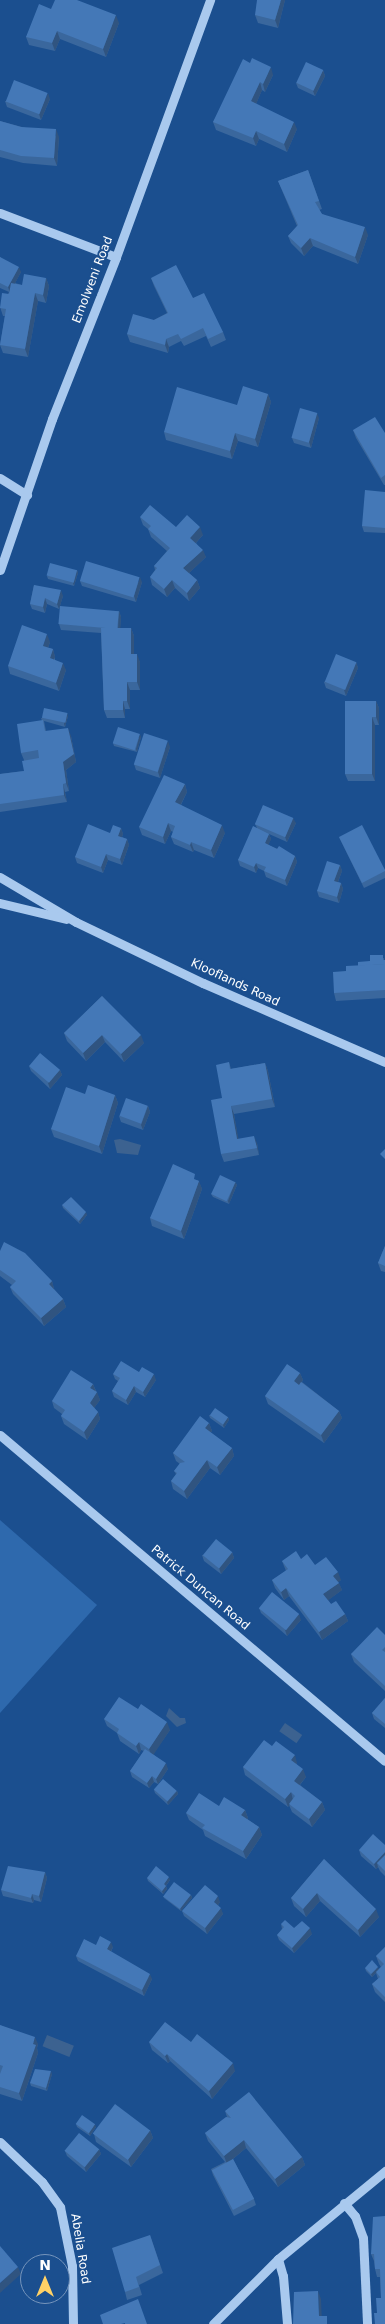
<!DOCTYPE html>
<style>
body{margin:0}
#map{position:relative;width:385px;height:2324px;overflow:hidden;background:#1b4f8f;font-family:"DejaVu Sans",sans-serif}
div>[style]{position:absolute}
.green>*{inset:0;background:#2e69ad}
.water>*{inset:0;background:#3c6290;transform-origin:0 0}
.minor>*{height:9px;margin:-4.5px;padding:0 4.5px;transform-origin:4.5px;border-radius:4.5px;background:#a9c9ee}
.wall>*{inset:0;background:#3a679d}
.shaded-wall>*{inset:0;background:#305480}
.building>*{inset:0;background:#4478b7;transform-origin:0 0}
span{translate:-50% -50%;white-space:nowrap;text-align:center;line-height:1.15;-webkit-text-stroke:4px #1b4f8f;paint-order:stroke}
.street-label{font-size:12px;color:#fff}
.north{position:absolute;left:20px;top:2254px;width:50px;height:50px;box-sizing:border-box;background:#1b4f8f;border:1px solid #7695bc;border-radius:50%;rotate:0deg;font-size:14px;font-weight:700;line-height:20px;text-align:center;color:#fff}
.north::after{content:'';display:block;margin:auto;width:18px;height:22px;background:#ffd166;clip-path:polygon(50% 0,100% 100%,50% 72%,0 100%)}
</style>
<div id="map">
<div class="green">
<div style="clip-path:polygon(0 1520px,97px 1605px,0 1713px)"></div>
</div>
<div class="water">
<div style="clip-path:polygon(120px 1139px,141px 1145px,138px 1155px,117px 1153px,114px 1140px)"></div>
<div style="clip-path:polygon(169px 1708px,180px 1718px,185px 1718px,186px 1723px,177px 1727px,166px 1716px)"></div>
<div style="left:285px;top:1723px;width:21px;height:10px;rotate:35deg"></div>
<div style="left:47px;top:2035px;width:29px;height:12px;rotate:22deg"></div>
</div>
<div class="minor">
<div style="left:0;top:213px;width:124px;rotate:20.8deg"></div>
<div style="left:0;top:478px;width:32px;rotate:32deg"></div>
<div style="left:0;top:570px;width:160px;rotate:-71deg"></div>
<div style="left:52px;top:419px;width:174px;rotate:-68.4deg"></div>
<div style="left:116px;top:257px;width:274px;rotate:-69.9deg"></div>
<div style="left:0;top:877px;width:88px;rotate:30.6deg"></div>
<div style="left:76px;top:922px;width:141px;rotate:25.7deg"></div>
<div style="left:203px;top:983px;width:198px;rotate:23.5deg"></div>
<div style="left:0;top:903px;width:68px;rotate:13.6deg"></div>
<div style="left:0;top:1435px;width:504px;rotate:40.26deg"></div>
<div style="left:0;top:2142px;width:58px;rotate:43.6deg"></div>
<div style="left:42px;top:2182px;width:31px;rotate:54deg"></div>
<div style="left:60px;top:2207px;width:60px;rotate:78.5deg"></div>
<div style="left:72px;top:2266px;width:58px;rotate:89deg"></div>
<div style="left:344px;top:2203px;width:17px;rotate:50deg"></div>
<div style="left:355px;top:2216px;width:23px;rotate:70deg"></div>
<div style="left:363px;top:2238px;width:86px;rotate:87.3deg"></div>
<div style="left:278px;top:2259px;width:18px;rotate:74deg"></div>
<div style="left:283px;top:2276px;width:48px;rotate:85.2deg"></div>
<div style="left:213px;top:2324px;width:92px;rotate:-45deg"></div>
<div style="left:278px;top:2259px;width:139px;rotate:-39.4deg"></div>
</div>
<div class="wall">
<div style="clip-path:polygon(285px 0,278px 28px,258px 23px,255px 15px)"></div>
<div style="clip-path:polygon(51px 9px,119px 23px,106px 57px,60px 39px,55px 51px,29px 45px,26px 37px)"></div>
<div style="clip-path:polygon(250px 63px,273px 75px,265px 92px,262px 90px,256px 104px,297px 129px,287px 152px,259px 139px,256px 146px,216px 130px,213px 122px)"></div>
<div style="clip-path:polygon(323px 70px,325px 76px,315px 96px,298px 88px,296px 83px)"></div>
<div style="clip-path:polygon(50px 99px,41px 120px,7px 107px,5px 101px)"></div>
<div style="clip-path:polygon(0 121px,59px 137px,57px 166px,23px 163px,0 157px)"></div>
<div style="clip-path:polygon(308px 170px,322px 209px,319px 210px,322px 214px,368px 235px,358px 264px,313px 246px,304px 256px,291px 243px,288px 236px,297px 226px,278px 181px)"></div>
<div style="clip-path:polygon(0 257px,21px 272px,15px 283px,22px 285px,46px 278px,49px 286px,46px 303px,38px 301px,28px 357px,3px 353px,0 345px,5px 316px,3px 316px,0 307px,9px 292px,0 288px)"></div>
<div style="clip-path:polygon(151px 278px,193px 298px,223px 332px,226px 340px,211px 347px,206px 336px,184px 346px,181px 341px,169px 347px,168px 353px,130px 342px,127px 334px,167px 313px,154px 286px)"></div>
<div style="clip-path:polygon(268px 394px,271px 402px,258px 447px,238px 441px,232px 459px,166px 440px,164px 432px)"></div>
<div style="clip-path:polygon(319px 418px,311px 448px,294px 443px,292px 438px)"></div>
<div style="clip-path:polygon(353px 430px,385px 433px,385px 485px,384px 485px,356px 438px)"></div>
<div style="clip-path:polygon(385px 492px,385px 533px,364px 532px,362px 526px)"></div>
<div style="clip-path:polygon(140px 517px,203px 535px,196px 543px,206px 557px,189px 573px,197px 580px,200px 588px,189px 601px,175px 588px,167px 597px,152px 585px,150px 577px,155px 570px,154px 566px,167px 551px,151px 537px,148px 529px,143px 525px)"></div>
<div style="clip-path:polygon(77px 570px,78px 573px,74px 586px,48px 579px,47px 576px)"></div>
<div style="clip-path:polygon(80px 581px,142px 582px,136px 602px,82px 586px)"></div>
<div style="clip-path:polygon(34px 585px,63px 596px,59px 609px,47px 604px,45px 613px,32px 609px,30px 604px)"></div>
<div style="clip-path:polygon(119px 611px,121px 617px,120px 628px,131px 628px,134px 636px,134px 654px,140px 662px,140px 690px,130px 690px,130px 709px,125px 709px,125px 718px,107px 718px,104px 710px,101px 633px,61px 630px,59px 624px)"></div>
<div style="clip-path:polygon(50px 642px,48px 648px,53px 649px,55px 657px,55px 660px,66px 670px,59px 691px,10px 674px,8px 666px)"></div>
<div style="clip-path:polygon(356px 662px,358px 668px,346px 696px,326px 688px,324px 682px)"></div>
<div style="clip-path:polygon(376px 701px,379px 708px,379px 725px,375px 725px,375px 781px,348px 781px,345px 774px)"></div>
<div style="clip-path:polygon(68px 716px,65px 727px,44px 721px,46px 731px,71px 736px,76px 762px,66px 770px,69px 791px,65px 792px,67px 802px,0 812px,0 774px,24px 771px,24px 760px,21px 753px,42px 721px,41px 718px)"></div>
<div style="clip-path:polygon(141px 737px,137px 752px,114px 746px,113px 743px)"></div>
<div style="clip-path:polygon(170px 747px,160px 778px,136px 770px,134px 764px)"></div>
<div style="clip-path:polygon(185px 784px,187px 792px,181px 805px,225px 833px,214px 858px,194px 850px,193px 852px,174px 844px,171px 837px,173px 832px,171px 831px,165px 844px,142px 835px,139px 827px)"></div>
<div style="clip-path:polygon(296px 823px,287px 842px,269px 834px,271px 839px,268px 845px,295px 856px,297px 862px,287px 886px,266px 877px,264px 871px,258px 868px,256px 873px,240px 866px,238px 860px,257px 828px,255px 824px)"></div>
<div style="clip-path:polygon(121px 828px,123px 834px,122px 837px,127px 839px,129px 845px,122px 865px,108px 860px,103px 873px,77px 863px,75px 857px,110px 833px)"></div>
<div style="clip-path:polygon(339px 837px,385px 870px,385px 878px,364px 888px)"></div>
<div style="clip-path:polygon(340px 865px,342px 871px,338px 882px,341px 883px,343px 889px,339px 903px,319px 897px,317px 891px)"></div>
<div style="clip-path:polygon(384px 958px,384px 960px,385px 960px,385px 998px,336px 1001px,334px 993px,346px 971px,370px 961px)"></div>
<div style="clip-path:polygon(102px 996px,144px 1043px,124px 1062px,105px 1042px,86px 1061px,67px 1041px,64px 1033px)"></div>
<div style="clip-path:polygon(229px 1062px,231px 1069px,265px 1063px,268px 1071px,275px 1107px,234px 1114px,238px 1139px,257px 1143px,259px 1155px,224px 1162px,221px 1154px,222px 1098px)"></div>
<div style="clip-path:polygon(29px 1066px,60px 1070px,62px 1075px,50px 1089px,31px 1071px)"></div>
<div style="clip-path:polygon(85px 1094px,115px 1095px,118px 1103px,102px 1154px,54px 1137px,51px 1129px)"></div>
<div style="clip-path:polygon(148px 1106px,150px 1112px,143px 1130px,121px 1122px,119px 1116px)"></div>
<div style="clip-path:polygon(198px 1180px,202px 1189px,184px 1239px,152px 1226px,150px 1218px)"></div>
<div style="clip-path:polygon(235px 1182px,237px 1185px,229px 1204px,213px 1197px,211px 1194px)"></div>
<div style="clip-path:polygon(62px 1205px,87px 1215px,80px 1224px,63px 1208px)"></div>
<div style="clip-path:polygon(385px 1246px,385px 1272px,381px 1271px,378px 1263px)"></div>
<div style="clip-path:polygon(0 1251px,52px 1281px,54px 1289px,63px 1299px,66px 1307px,44px 1326px,13px 1294px,10px 1287px,12px 1285px,0 1276px)"></div>
<div style="clip-path:polygon(139px 1372px,156px 1380px,145px 1397px,136px 1392px,128px 1405px,114px 1397px,112px 1391px,118px 1381px,115px 1379px,113px 1374px)"></div>
<div style="clip-path:polygon(300px 1373px,303px 1380px,302px 1382px,339px 1411px,342px 1418px,324px 1443px,268px 1404px,265px 1396px)"></div>
<div style="clip-path:polygon(93px 1384px,100px 1400px,94px 1408px,98px 1412px,100px 1419px,87px 1440px,64px 1424px,61px 1416px,62px 1414px,54px 1408px,52px 1401px)"></div>
<div style="clip-path:polygon(209px 1415px,228px 1417px,229px 1420px,224px 1428px,210px 1418px)"></div>
<div style="clip-path:polygon(209px 1423px,212px 1431px,210px 1433px,232px 1448px,234px 1456px,220px 1475px,210px 1468px,187px 1499px,173px 1489px,171px 1481px,176px 1474px,174px 1471px,180px 1464px,176px 1461px,173px 1453px)"></div>
<div style="clip-path:polygon(232px 1552px,234px 1558px,221px 1574px,204px 1561px,202px 1555px)"></div>
<div style="clip-path:polygon(301px 1559px,315px 1565px,341px 1580px,338px 1582px,342px 1590px,328px 1600px,331px 1604px,345px 1614px,348px 1621px,322px 1640px,289px 1596px,284px 1600px,275px 1588px,272px 1580px,286px 1571px,282px 1561px)"></div>
<div style="clip-path:polygon(259px 1608px,301px 1620px,287px 1636px,261px 1613px)"></div>
<div style="clip-path:polygon(385px 1635px,385px 1691px,354px 1662px,351px 1654px)"></div>
<div style="clip-path:polygon(385px 1698px,385px 1728px,374px 1719px,372px 1713px)"></div>
<div style="clip-path:polygon(138px 1709px,170px 1730px,153px 1754px,168px 1769px,158px 1784px,154px 1782px,149px 1788px,132px 1777px,130px 1771px,144px 1751px,141px 1750px,139px 1754px,120px 1741px,117px 1733px,107px 1726px,104px 1719px)"></div>
<div style="clip-path:polygon(272px 1746px,297px 1763px,296px 1764px,306px 1777px,300px 1785px,322px 1802px,325px 1810px,312px 1827px,292px 1812px,289px 1805px,288px 1807px,245px 1775px,243px 1767px)"></div>
<div style="clip-path:polygon(154px 1790px,177px 1791px,178px 1794px,168px 1805px,155px 1793px)"></div>
<div style="clip-path:polygon(219px 1806px,245px 1810px,248px 1818px,247px 1819px,259px 1827px,262px 1835px,246px 1859px,205px 1836px,203px 1830px,189px 1820px,186px 1813px)"></div>
<div style="clip-path:polygon(385px 1845px,385px 1876px,380px 1871px,378px 1867px,376px 1869px,361px 1856px,359px 1850px)"></div>
<div style="clip-path:polygon(324px 1859px,379px 1917px,360px 1937px,320px 1901px,306px 1917px,294px 1906px,291px 1898px)"></div>
<div style="clip-path:polygon(45px 1872px,47px 1878px,41px 1902px,34px 1900px,33px 1903px,3px 1896px,1px 1890px)"></div>
<div style="clip-path:polygon(147px 1878px,170px 1880px,166px 1886px,167px 1889px,163px 1894px,148px 1881px)"></div>
<div style="clip-path:polygon(191px 1895px,192px 1898px,181px 1911px,164px 1898px,163px 1896px)"></div>
<div style="clip-path:polygon(220px 1902px,218px 1905px,223px 1914px,207px 1934px,184px 1916px,182px 1911px)"></div>
<div style="clip-path:polygon(281px 1924px,294px 1928px,312px 1934px,294px 1953px,279px 1940px,277px 1935px,282px 1929px)"></div>
<div style="clip-path:polygon(96px 1945px,113px 1947px,111px 1952px,152px 1979px,144px 1996px,78px 1961px,76px 1956px)"></div>
<div style="clip-path:polygon(385px 1947px,385px 2002px,375px 1992px,372px 1984px,378px 1979px,376px 1973px,372px 1977px,366px 1971px,365px 1968px,379px 1969px,381px 1967px,379px 1964px,376px 1956px)"></div>
<div style="clip-path:polygon(0 2025px,38px 2044px,37px 2048px,38px 2053px,22px 2101px,0 2094px)"></div>
<div style="clip-path:polygon(149px 2042px,191px 2042px,235px 2071px,212px 2099px,170px 2061px,168px 2063px,152px 2050px)"></div>
<div style="clip-path:polygon(52px 2074px,47px 2091px,31px 2086px,30px 2083px)"></div>
<div style="clip-path:polygon(225px 2111px,302px 2157px,305px 2165px,278px 2187px,246px 2148px,233px 2159px,254px 2199px,256px 2205px,234px 2216px,213px 2175px,211px 2169px,225px 2162px,208px 2141px,205px 2133px,227px 2117px)"></div>
<div style="clip-path:polygon(76px 2124px,96px 2127px,90px 2136px,77px 2127px)"></div>
<div style="clip-path:polygon(150px 2130px,153px 2138px,131px 2167px,96px 2142px,94px 2134px)"></div>
<div style="clip-path:polygon(99px 2149px,101px 2154px,86px 2172px,67px 2156px,65px 2151px)"></div>
<div style="clip-path:polygon(385px 2216px,385px 2324px,377px 2313px,381px 2298px,380px 2277px,377px 2277px,375px 2269px,374px 2261px,371px 2254px)"></div>
<div style="clip-path:polygon(150px 2235px,163px 2273px,139px 2285px,142px 2295px,127px 2300px,125px 2292px)"></div>
</div>
<div class="shaded-wall">
<div style="clip-path:polygon(281px 0,285px 0,278px 28px,275px 20px)"></div>
<div style="clip-path:polygon(116px 15px,119px 23px,106px 57px,103px 49px)"></div>
<div style="clip-path:polygon(57px 31px,60px 39px,55px 51px,52px 43px)"></div>
<div style="clip-path:polygon(271px 67px,273px 75px,265px 92px,263px 84px)"></div>
<div style="clip-path:polygon(323px 70px,325px 76px,315px 96px,313px 91px)"></div>
<div style="clip-path:polygon(260px 82px,262px 90px,254px 109px,251px 101px)"></div>
<div style="clip-path:polygon(48px 93px,50px 99px,41px 120px,39px 114px)"></div>
<div style="clip-path:polygon(294px 122px,297px 129px,287px 152px,284px 144px)"></div>
<div style="clip-path:polygon(56px 129px,59px 137px,57px 166px,54px 158px)"></div>
<div style="clip-path:polygon(256px 131px,259px 139px,256px 146px,253px 138px)"></div>
<div style="clip-path:polygon(365px 227px,368px 235px,358px 264px,355px 257px)"></div>
<div style="clip-path:polygon(310px 238px,313px 246px,304px 256px,301px 248px)"></div>
<div style="clip-path:polygon(19px 267px,21px 272px,10px 293px,8px 287px)"></div>
<div style="clip-path:polygon(46px 278px,49px 286px,46px 303px,43px 295px)"></div>
<div style="clip-path:polygon(35px 293px,38px 301px,28px 357px,25px 349px)"></div>
<div style="clip-path:polygon(166px 339px,169px 347px,168px 353px,165px 345px)"></div>
<div style="clip-path:polygon(268px 394px,271px 402px,258px 447px,255px 439px)"></div>
<div style="clip-path:polygon(317px 413px,319px 418px,311px 448px,309px 442px)"></div>
<div style="clip-path:polygon(235px 433px,238px 441px,232px 459px,230px 451px)"></div>
<div style="clip-path:polygon(200px 527px,203px 535px,193px 546px,190px 538px)"></div>
<div style="clip-path:polygon(203px 550px,206px 557px,186px 576px,183px 568px)"></div>
<div style="clip-path:polygon(77px 570px,78px 573px,74px 586px,73px 583px)"></div>
<div style="clip-path:polygon(140px 577px,142px 582px,136px 602px,134px 596px)"></div>
<div style="clip-path:polygon(172px 580px,175px 588px,167px 597px,164px 589px)"></div>
<div style="clip-path:polygon(197px 580px,200px 588px,189px 601px,187px 593px)"></div>
<div style="clip-path:polygon(61px 590px,63px 596px,59px 609px,57px 604px)"></div>
<div style="clip-path:polygon(45px 598px,47px 604px,45px 613px,43px 607px)"></div>
<div style="clip-path:polygon(119px 611px,121px 617px,120px 635px,118px 629px)"></div>
<div style="clip-path:polygon(131px 628px,134px 636px,134px 662px,131px 654px)"></div>
<div style="clip-path:polygon(47px 634px,50px 642px,46px 654px,43px 646px)"></div>
<div style="clip-path:polygon(53px 649px,55px 657px,52px 665px,50px 658px)"></div>
<div style="clip-path:polygon(137px 654px,140px 662px,140px 690px,137px 682px)"></div>
<div style="clip-path:polygon(356px 662px,358px 668px,346px 696px,344px 690px)"></div>
<div style="clip-path:polygon(63px 663px,66px 670px,59px 691px,56px 683px)"></div>
<div style="clip-path:polygon(127px 682px,130px 690px,130px 709px,127px 701px)"></div>
<div style="clip-path:polygon(123px 701px,125px 709px,125px 718px,123px 710px)"></div>
<div style="clip-path:polygon(376px 701px,379px 708px,379px 725px,376px 717px)"></div>
<div style="clip-path:polygon(67px 713px,68px 716px,65px 727px,64px 724px)"></div>
<div style="clip-path:polygon(372px 717px,375px 725px,375px 781px,372px 774px)"></div>
<div style="clip-path:polygon(68px 728px,71px 736px,76px 762px,66px 770px,69px 791px,66px 783px,63px 762px)"></div>
<div style="clip-path:polygon(140px 734px,141px 737px,137px 752px,136px 749px)"></div>
<div style="clip-path:polygon(168px 741px,170px 747px,160px 778px,158px 772px)"></div>
<div style="clip-path:polygon(63px 784px,65px 792px,67px 802px,64px 795px)"></div>
<div style="clip-path:polygon(185px 784px,187px 792px,178px 810px,175px 802px)"></div>
<div style="clip-path:polygon(293px 818px,296px 823px,287px 842px,285px 837px)"></div>
<div style="clip-path:polygon(168px 823px,171px 831px,165px 844px,163px 837px)"></div>
<div style="clip-path:polygon(222px 825px,225px 833px,214px 858px,211px 850px)"></div>
<div style="clip-path:polygon(121px 828px,123px 834px,120px 842px,118px 836px)"></div>
<div style="clip-path:polygon(269px 834px,271px 839px,267px 849px,265px 843px)"></div>
<div style="clip-path:polygon(127px 839px,129px 845px,122px 865px,120px 859px)"></div>
<div style="clip-path:polygon(191px 842px,194px 850px,193px 852px,190px 845px)"></div>
<div style="clip-path:polygon(106px 854px,108px 860px,103px 873px,101px 867px)"></div>
<div style="clip-path:polygon(295px 856px,297px 862px,287px 886px,285px 880px)"></div>
<div style="clip-path:polygon(256px 863px,258px 868px,256px 873px,254px 867px)"></div>
<div style="clip-path:polygon(340px 865px,342px 871px,336px 887px,334px 881px)"></div>
<div style="clip-path:polygon(341px 883px,343px 889px,339px 903px,337px 897px)"></div>
<div style="clip-path:polygon(102px 1035px,105px 1042px,86px 1061px,83px 1053px)"></div>
<div style="clip-path:polygon(141px 1035px,144px 1043px,124px 1062px,121px 1054px)"></div>
<div style="clip-path:polygon(265px 1063px,268px 1071px,275px 1107px,272px 1099px)"></div>
<div style="clip-path:polygon(60px 1070px,62px 1075px,50px 1089px,48px 1083px)"></div>
<div style="clip-path:polygon(115px 1095px,118px 1103px,102px 1154px,99px 1146px)"></div>
<div style="clip-path:polygon(148px 1106px,150px 1112px,143px 1130px,141px 1125px)"></div>
<div style="clip-path:polygon(231px 1106px,234px 1114px,240px 1147px,237px 1139px)"></div>
<div style="clip-path:polygon(254px 1136px,257px 1143px,259px 1155px,257px 1148px)"></div>
<div style="clip-path:polygon(199px 1181px,202px 1189px,184px 1239px,181px 1231px)"></div>
<div style="clip-path:polygon(235px 1182px,237px 1185px,229px 1204px,228px 1201px)"></div>
<div style="clip-path:polygon(86px 1212px,87px 1215px,80px 1224px,79px 1221px)"></div>
<div style="clip-path:polygon(52px 1281px,54px 1289px,52px 1291px,49px 1284px)"></div>
<div style="clip-path:polygon(63px 1299px,66px 1307px,44px 1326px,41px 1318px)"></div>
<div style="clip-path:polygon(300px 1373px,303px 1380px,297px 1389px,294px 1381px)"></div>
<div style="clip-path:polygon(154px 1374px,156px 1380px,145px 1397px,143px 1392px)"></div>
<div style="clip-path:polygon(93px 1384px,96px 1392px,90px 1388px)"></div>
<div style="clip-path:polygon(134px 1386px,136px 1392px,128px 1405px,126px 1400px)"></div>
<div style="clip-path:polygon(97px 1392px,100px 1400px,92px 1411px,90px 1403px)"></div>
<div style="clip-path:polygon(339px 1411px,342px 1418px,324px 1443px,321px 1435px)"></div>
<div style="clip-path:polygon(98px 1412px,100px 1419px,87px 1440px,84px 1432px)"></div>
<div style="clip-path:polygon(228px 1417px,229px 1420px,224px 1428px,223px 1425px)"></div>
<div style="clip-path:polygon(209px 1423px,212px 1431px,208px 1436px,205px 1428px)"></div>
<div style="clip-path:polygon(232px 1448px,234px 1456px,220px 1475px,217px 1467px)"></div>
<div style="clip-path:polygon(207px 1460px,210px 1468px,187px 1499px,184px 1491px)"></div>
<div style="clip-path:polygon(232px 1552px,234px 1558px,221px 1574px,219px 1568px)"></div>
<div style="clip-path:polygon(338px 1572px,341px 1580px,336px 1584px,333px 1576px)"></div>
<div style="clip-path:polygon(339px 1583px,342px 1590px,326px 1602px,323px 1594px)"></div>
<div style="clip-path:polygon(286px 1588px,289px 1596px,284px 1600px,281px 1592px)"></div>
<div style="clip-path:polygon(299px 1614px,301px 1620px,287px 1636px,285px 1630px)"></div>
<div style="clip-path:polygon(345px 1614px,348px 1621px,322px 1640px,319px 1632px)"></div>
<div style="clip-path:polygon(167px 1722px,170px 1730px,152px 1757px,149px 1749px)"></div>
<div style="clip-path:polygon(139px 1742px,141px 1750px,139px 1754px,136px 1746px)"></div>
<div style="clip-path:polygon(295px 1755px,297px 1763px,293px 1768px,291px 1760px)"></div>
<div style="clip-path:polygon(166px 1763px,168px 1769px,158px 1784px,156px 1779px)"></div>
<div style="clip-path:polygon(303px 1769px,306px 1777px,297px 1788px,294px 1781px)"></div>
<div style="clip-path:polygon(152px 1776px,154px 1782px,149px 1788px,147px 1783px)"></div>
<div style="clip-path:polygon(177px 1791px,178px 1794px,168px 1805px,167px 1802px)"></div>
<div style="clip-path:polygon(291px 1792px,293px 1800px,288px 1807px,285px 1799px)"></div>
<div style="clip-path:polygon(322px 1802px,325px 1810px,312px 1827px,309px 1819px)"></div>
<div style="clip-path:polygon(245px 1810px,248px 1818px,244px 1823px,241px 1815px)"></div>
<div style="clip-path:polygon(259px 1827px,262px 1835px,246px 1859px,243px 1851px)"></div>
<div style="clip-path:polygon(385px 1852px,385px 1860px,377px 1863px,378px 1867px,376px 1869px,374px 1864px)"></div>
<div style="clip-path:polygon(45px 1872px,47px 1878px,41px 1902px,39px 1896px)"></div>
<div style="clip-path:polygon(169px 1877px,170px 1880px,165px 1887px,164px 1884px)"></div>
<div style="clip-path:polygon(166px 1886px,167px 1889px,163px 1894px,162px 1891px)"></div>
<div style="clip-path:polygon(317px 1893px,320px 1901px,306px 1917px,303px 1909px)"></div>
<div style="clip-path:polygon(32px 1894px,34px 1900px,33px 1903px,31px 1898px)"></div>
<div style="clip-path:polygon(191px 1895px,192px 1898px,181px 1911px,180px 1908px)"></div>
<div style="clip-path:polygon(218px 1896px,220px 1902px,216px 1908px,214px 1902px)"></div>
<div style="clip-path:polygon(221px 1908px,223px 1914px,207px 1934px,205px 1928px)"></div>
<div style="clip-path:polygon(376px 1909px,379px 1917px,360px 1937px,358px 1930px)"></div>
<div style="clip-path:polygon(310px 1928px,312px 1934px,294px 1953px,292px 1948px)"></div>
<div style="clip-path:polygon(111px 1942px,113px 1947px,109px 1955px,107px 1949px)"></div>
<div style="clip-path:polygon(378px 1967px,379px 1970px,372px 1977px,371px 1974px)"></div>
<div style="clip-path:polygon(150px 1974px,152px 1979px,144px 1996px,142px 1990px)"></div>
<div style="clip-path:polygon(35px 2037px,38px 2044px,37px 2048px,38px 2053px,22px 2101px,19px 2093px)"></div>
<div style="clip-path:polygon(167px 2054px,170px 2061px,168px 2063px,165px 2056px)"></div>
<div style="clip-path:polygon(233px 2063px,235px 2071px,212px 2099px,209px 2091px)"></div>
<div style="clip-path:polygon(51px 2071px,52px 2074px,47px 2091px,46px 2088px)"></div>
<div style="clip-path:polygon(95px 2124px,96px 2127px,90px 2136px,89px 2133px)"></div>
<div style="clip-path:polygon(150px 2130px,153px 2138px,131px 2167px,128px 2159px)"></div>
<div style="clip-path:polygon(244px 2140px,246px 2148px,227px 2164px,224px 2156px)"></div>
<div style="clip-path:polygon(99px 2149px,101px 2154px,86px 2172px,84px 2166px)"></div>
<div style="clip-path:polygon(302px 2157px,305px 2165px,278px 2187px,275px 2179px)"></div>
<div style="clip-path:polygon(18px 2267px,21px 2274px,0 2293px,0 2283px)"></div>
<div style="clip-path:polygon(318px 2291px,321px 2299px,322px 2324px,319px 2316px)"></div>
</div>
<div class="building">
<div style="clip-path:polygon(55px 0,77px 0,116px 15px,103px 49px,57px 31px,52px 43px,26px 37px,39px 4px,51px 9px)"></div>
<div style="clip-path:polygon(257px 0,281px 0,275px 20px,255px 15px)"></div>
<div style="clip-path:polygon(252px 58px,271px 67px,263px 84px,260px 82px,251px 101px,294px 122px,284px 144px,256px 131px,253px 138px,213px 122px,243px 59px,250px 63px)"></div>
<div style="left:306px;top:62px;width:19px;height:23px;rotate:25deg"></div>
<div style="left:14px;top:80px;width:36px;height:23px;rotate:21deg"></div>
<div style="clip-path:polygon(0 121px,21px 127px,56px 129px,54px 158px,21px 156px,0 150px)"></div>
<div style="clip-path:polygon(308px 170px,319px 201px,315px 202px,322px 214px,365px 227px,355px 257px,310px 238px,301px 248px,288px 236px,298px 225px,278px 181px)"></div>
<div style="clip-path:polygon(0 257px,19px 267px,8px 287px,0 283px)"></div>
<div style="clip-path:polygon(176px 265px,193px 298px,204px 293px,223px 332px,208px 339px,203px 328px,181px 339px,178px 334px,166px 339px,165px 345px,127px 334px,133px 314px,154px 320px,168px 313px,151px 278px)"></div>
<div style="clip-path:polygon(24px 274px,46px 278px,43px 295px,35px 293px,25px 349px,0 345px,6px 309px,0 308px,2px 293px,9px 294px,11px 283px,22px 285px)"></div>
<div style="clip-path:polygon(243px 386px,268px 394px,255px 439px,235px 433px,230px 451px,164px 432px,177px 387px,237px 405px)"></div>
<div style="left:300px;top:408px;width:18px;height:31px;rotate:16deg"></div>
<div style="clip-path:polygon(375px 417px,385px 433px,385px 475px,381px 478px,353px 430px)"></div>
<div style="clip-path:polygon(365px 490px,385px 492px,385px 528px,362px 526px)"></div>
<div style="clip-path:polygon(150px 505px,176px 527px,187px 515px,200px 527px,190px 538px,203px 550px,183px 568px,197px 580px,187px 593px,172px 580px,164px 589px,150px 577px,157px 568px,154px 566px,170px 548px,148px 529px,151px 526px,140px 517px)"></div>
<div style="left:86px;top:561px;width:56px;height:21px;rotate:17deg"></div>
<div style="left:50px;top:563px;width:28px;height:13px;rotate:15deg"></div>
<div style="clip-path:polygon(34px 585px,61px 590px,57px 604px,45px 598px,43px 607px,30px 604px)"></div>
<div style="left:60px;top:606px;width:59px;height:18px;rotate:5deg"></div>
<div style="clip-path:polygon(22px 625px,47px 634px,43px 646px,53px 649px,50px 658px,63px 663px,56px 683px,8px 666px)"></div>
<div style="clip-path:polygon(101px 628px,131px 628px,131px 654px,137px 654px,137px 682px,127px 682px,127px 701px,123px 701px,123px 710px,104px 710px)"></div>
<div style="left:336px;top:654px;width:22px;height:30px;rotate:22deg"></div>
<div style="clip-path:polygon(345px 701px,376px 701px,376px 717px,372px 717px,372px 774px,345px 774px)"></div>
<div style="left:44px;top:708px;width:24px;height:10px;rotate:12deg"></div>
<div style="clip-path:polygon(43px 720px,45px 731px,68px 728px,74px 754px,63px 762px,66px 783px,63px 784px,64px 795px,0 804px,0 774px,24px 771px,22px 761px,39px 758px,38px 750px,21px 753px,17px 724px)"></div>
<div style="left:118px;top:727px;width:23px;height:17px;rotate:18deg"></div>
<div style="left:144px;top:733px;width:25px;height:33px;rotate:18deg"></div>
<div style="clip-path:polygon(164px 775px,185px 784px,175px 802px,222px 825px,211px 850px,191px 842px,190px 845px,171px 837px,175px 826px,168px 823px,163px 837px,139px 827px)"></div>
<div style="left:263px;top:805px;width:33px;height:21px;rotate:23deg"></div>
<div style="clip-path:polygon(88px 824px,110px 833px,113px 825px,121px 828px,118px 836px,127px 839px,120px 859px,106px 854px,101px 867px,75px 857px)"></div>
<div style="clip-path:polygon(362px 825px,385px 870px,385px 871px,362px 883px,339px 837px)"></div>
<div style="clip-path:polygon(253px 826px,269px 834px,265px 843px,277px 849px,279px 846px,295px 856px,285px 880px,264px 871px,266px 867px,256px 863px,254px 867px,238px 860px)"></div>
<div style="clip-path:polygon(327px 861px,340px 865px,334px 881px,341px 883px,337px 897px,317px 891px)"></div>
<div style="clip-path:polygon(370px 955px,383px 955px,383px 960px,385px 960px,385px 964px,358px 966px,358px 962px,370px 961px)"></div>
<div style="clip-path:polygon(385px 964px,385px 990px,334px 993px,333px 972px,346px 971px,346px 966px)"></div>
<div style="clip-path:polygon(102px 996px,141px 1035px,121px 1054px,102px 1035px,83px 1053px,64px 1033px)"></div>
<div style="left:40px;top:1053px;width:26px;height:17px;rotate:40deg"></div>
<div style="clip-path:polygon(229px 1062px,230px 1069px,265px 1063px,272px 1099px,231px 1106px,237px 1139px,254px 1136px,257px 1148px,221px 1154px,211px 1100px,222px 1098px,216px 1065px)"></div>
<div style="clip-path:polygon(88px 1085px,115px 1095px,99px 1146px,51px 1129px,66px 1087px,85px 1094px)"></div>
<div style="left:126px;top:1098px;width:23px;height:19px;rotate:20deg"></div>
<div style="clip-path:polygon(385px 1149px,385px 1159px,380px 1154px)"></div>
<div style="clip-path:polygon(173px 1164px,195px 1174px,194px 1179px,199px 1181px,181px 1231px,150px 1218px)"></div>
<div style="left:220px;top:1175px;width:17px;height:21px;rotate:25deg"></div>
<div style="clip-path:polygon(71px 1197px,86px 1212px,79px 1221px,62px 1205px)"></div>
<div style="clip-path:polygon(4px 1242px,25px 1253px,52px 1281px,49px 1284px,63px 1299px,41px 1318px,10px 1287px,16px 1281px,0 1270px,0 1251px)"></div>
<div style="clip-path:polygon(385px 1246px,385px 1266px,378px 1263px)"></div>
<div style="clip-path:polygon(121px 1361px,139px 1372px,142px 1367px,154px 1374px,143px 1392px,134px 1386px,126px 1400px,112px 1391px,120px 1378px,113px 1374px)"></div>
<div style="clip-path:polygon(287px 1364px,300px 1373px,294px 1381px,299px 1385px,301px 1382px,339px 1411px,321px 1435px,265px 1396px)"></div>
<div style="clip-path:polygon(71px 1370px,93px 1384px,90px 1388px,97px 1392px,90px 1403px,98px 1412px,84px 1432px,61px 1416px,65px 1410px,52px 1401px)"></div>
<div style="left:215px;top:1408px;width:16px;height:9px;rotate:35deg"></div>
<div style="clip-path:polygon(200px 1416px,209px 1423px,205px 1428px,232px 1448px,217px 1467px,207px 1460px,184px 1491px,171px 1481px,177px 1473px,174px 1471px,180px 1463px,185px 1462px,173px 1453px)"></div>
<div style="left:216px;top:1539px;width:21px;height:21px;rotate:39deg"></div>
<div style="clip-path:polygon(296px 1551px,301px 1559px,307px 1554px,315px 1565px,326px 1557px,338px 1572px,333px 1576px,339px 1583px,323px 1594px,331px 1604px,336px 1601px,345px 1614px,319px 1632px,286px 1588px,281px 1592px,272px 1580px,288px 1569px,282px 1561px)"></div>
<div style="left:272px;top:1592px;width:35px;height:21px;rotate:39deg"></div>
<div style="clip-path:polygon(377px 1627px,385px 1635px,385px 1647px,382px 1650px,385px 1652px,385px 1686px,351px 1654px)"></div>
<div style="clip-path:polygon(119px 1697px,138px 1709px,141px 1704px,167px 1722px,149px 1749px,139px 1742px,136px 1746px,117px 1733px,119px 1729px,104px 1719px)"></div>
<div style="clip-path:polygon(385px 1698px,385px 1724px,372px 1713px)"></div>
<div style="clip-path:polygon(264px 1740px,272px 1746px,276px 1741px,295px 1755px,291px 1760px,303px 1769px,294px 1781px,322px 1802px,309px 1819px,289px 1804px,295px 1796px,291px 1792px,285px 1799px,243px 1767px)"></div>
<div style="clip-path:polygon(145px 1749px,166px 1763px,156px 1779px,152px 1776px,147px 1783px,130px 1771px)"></div>
<div style="left:163px;top:1779px;width:18px;height:14px;rotate:41deg"></div>
<div style="clip-path:polygon(199px 1793px,219px 1806px,224px 1797px,245px 1810px,241px 1815px,259px 1827px,243px 1851px,202px 1828px,205px 1825px,186px 1813px)"></div>
<div style="clip-path:polygon(373px 1834px,385px 1845px,385px 1852px,374px 1864px,359px 1850px)"></div>
<div style="clip-path:polygon(385px 1855px,385px 1871px,377px 1863px)"></div>
<div style="clip-path:polygon(324px 1859px,376px 1909px,358px 1930px,317px 1893px,303px 1909px,291px 1898px)"></div>
<div style="clip-path:polygon(8px 1866px,45px 1872px,39px 1896px,32px 1894px,31px 1898px,1px 1890px)"></div>
<div style="clip-path:polygon(156px 1866px,169px 1877px,164px 1884px,166px 1886px,162px 1891px,147px 1878px)"></div>
<div style="left:174px;top:1882px;width:21px;height:18px;rotate:37deg"></div>
<div style="clip-path:polygon(205px 1885px,218px 1896px,214px 1902px,221px 1908px,205px 1928px,182px 1911px)"></div>
<div style="clip-path:polygon(285px 1920px,294px 1928px,302px 1921px,310px 1928px,292px 1948px,277px 1935px,284px 1927px,281px 1924px)"></div>
<div style="clip-path:polygon(100px 1936px,111px 1942px,107px 1949px,150px 1974px,142px 1990px,76px 1956px,84px 1939px,96px 1945px)"></div>
<div style="clip-path:polygon(385px 1947px,385px 1997px,372px 1984px,380px 1977px,376px 1972px,384px 1964px,376px 1956px)"></div>
<div style="clip-path:polygon(372px 1960px,378px 1967px,371px 1974px,365px 1968px)"></div>
<div style="clip-path:polygon(165px 2022px,191px 2042px,197px 2034px,233px 2063px,209px 2091px,167px 2054px,165px 2056px,149px 2042px)"></div>
<div style="clip-path:polygon(0 2025px,35px 2037px,33px 2044px,36px 2045px,19px 2093px,0 2087px,0 2074px,3px 2066px,0 2065px)"></div>
<div style="clip-path:polygon(35px 2069px,51px 2071px,46px 2088px,30px 2083px)"></div>
<div style="clip-path:polygon(249px 2092px,302px 2157px,275px 2179px,244px 2140px,224px 2156px,205px 2133px,226px 2117px,231px 2118px,225px 2111px)"></div>
<div style="left:115px;top:2104px;width:44px;height:37px;rotate:37deg"></div>
<div style="left:82px;top:2115px;width:16px;height:11px;rotate:35deg"></div>
<div style="left:79px;top:2133px;width:26px;height:23px;rotate:39deg"></div>
<div style="left:233px;top:2159px;width:45px;height:24px;rotate:62deg"></div>
<div style="clip-path:polygon(385px 2216px,385px 2324px,375px 2324px,374px 2313px,377px 2313px,376px 2298px,381px 2298px,380px 2269px,375px 2269px,374px 2254px,371px 2254px,373px 2217px)"></div>
<div style="clip-path:polygon(150px 2235px,160px 2265px,136px 2277px,139px 2287px,125px 2292px,112px 2248px)"></div>
<div style="clip-path:polygon(0 2246px,18px 2267px,0 2283px)"></div>
<div style="clip-path:polygon(318px 2291px,319px 2316px,327px 2316px,327px 2324px,293px 2324px,294px 2292px)"></div>
<div style="clip-path:polygon(138px 2299px,147px 2324px,125px 2324px,125px 2323px,121px 2324px,103px 2324px,100px 2315px)"></div>
</div>
<div class="street-label">
<span style="left:93px;top:280px;rotate:-69deg">Emolweni Road</span>
<span style="left:235px;top:983px;rotate:25deg">Klooflands Road</span>
<span style="left:200px;top:1588px;rotate:40deg">Patrick Duncan Road</span>
<span style="left:80px;top:2249px;rotate:81deg">Abelia Road</span>
</div>
<div class="north">N</div>
</div>
